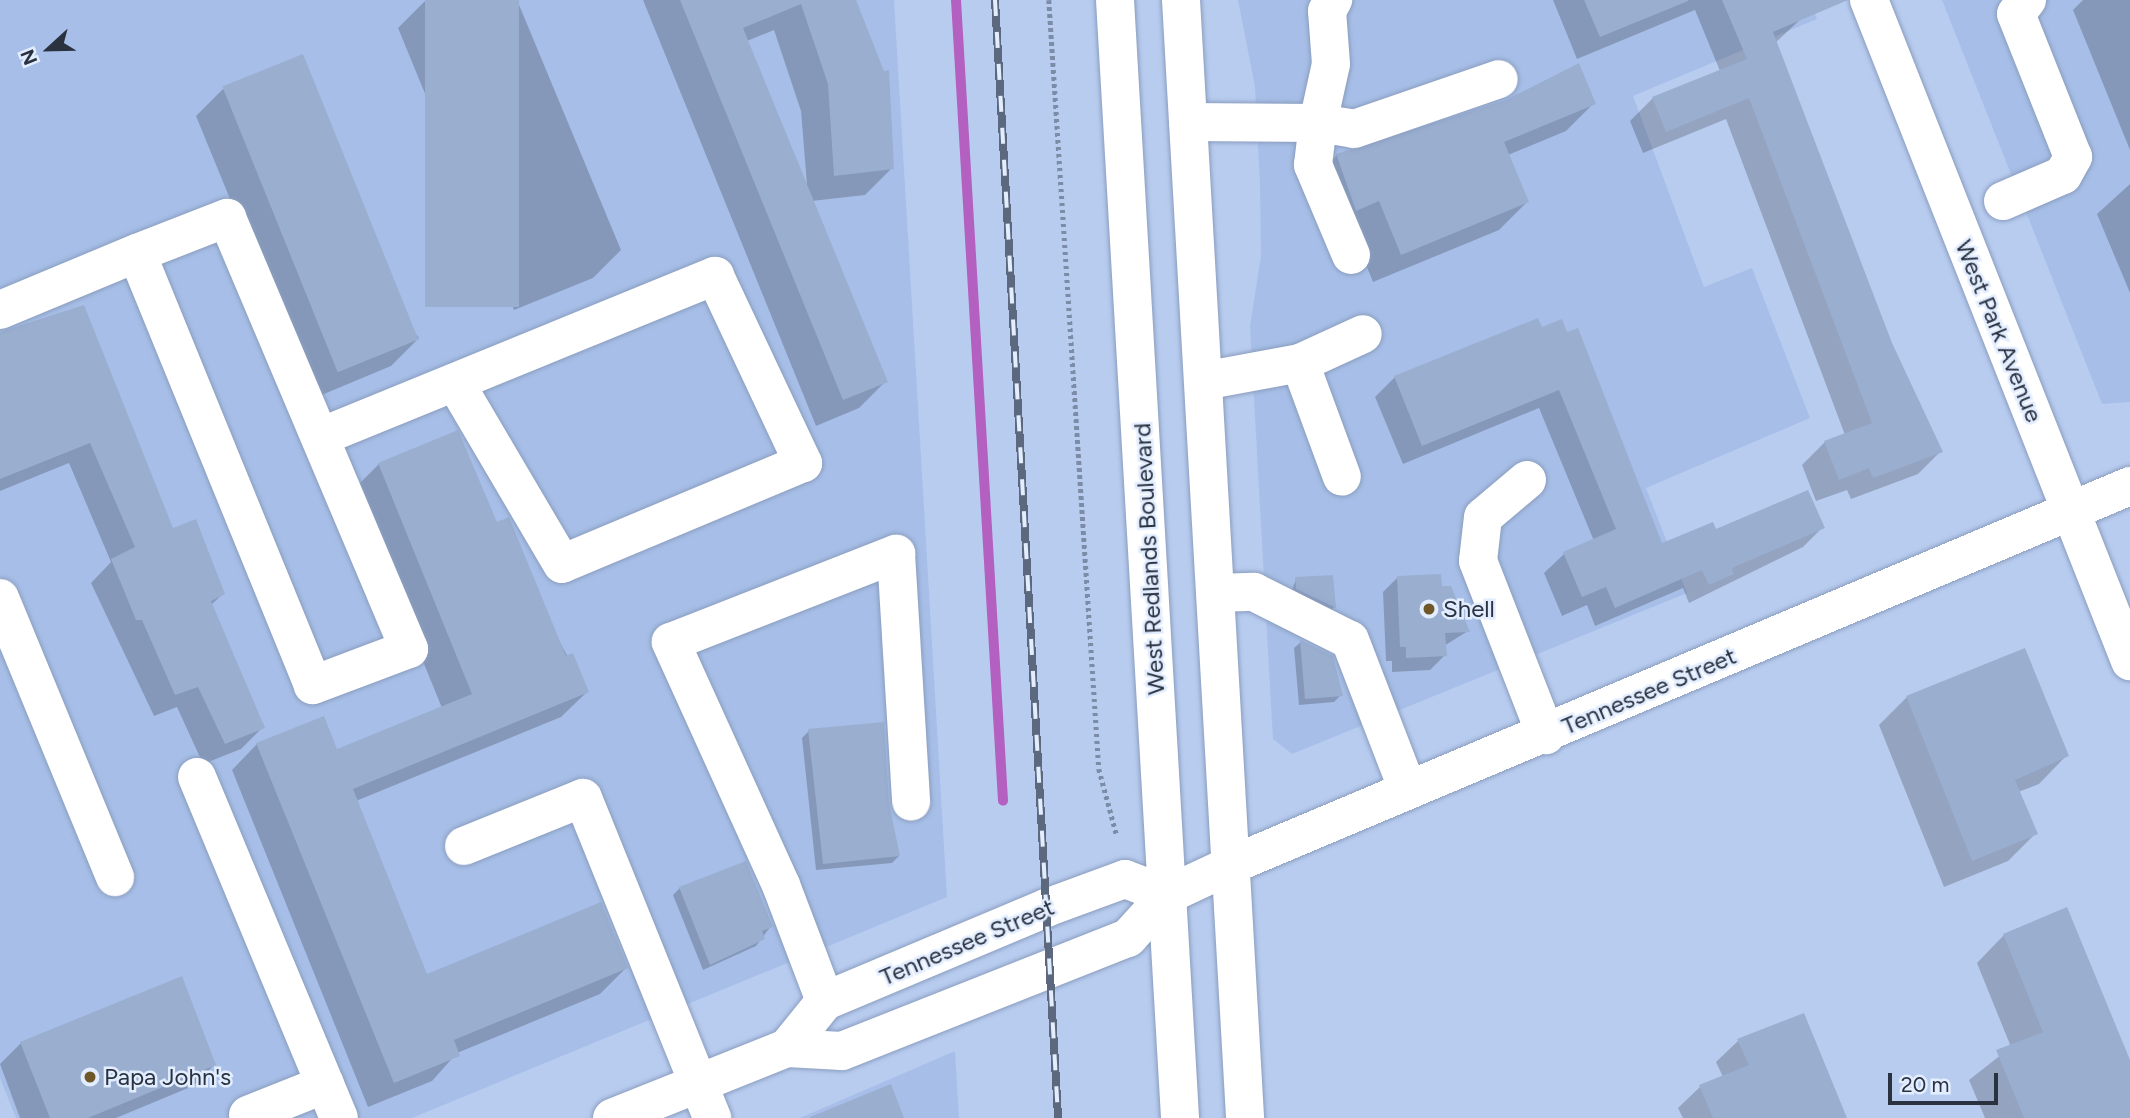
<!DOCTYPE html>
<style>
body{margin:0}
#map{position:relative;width:2130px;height:1118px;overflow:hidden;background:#b8ccf0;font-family:Figtree,sans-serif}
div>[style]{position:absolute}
.built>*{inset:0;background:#a7bfe8}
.shadow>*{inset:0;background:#0003}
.stream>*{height:10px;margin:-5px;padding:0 5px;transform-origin:5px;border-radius:5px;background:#b360c0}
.building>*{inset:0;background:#9aaed0;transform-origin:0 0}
.path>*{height:4.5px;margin-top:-2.25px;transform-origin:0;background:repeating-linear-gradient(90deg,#7c8ba6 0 3.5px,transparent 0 7px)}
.roads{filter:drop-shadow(0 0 2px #8a9dbe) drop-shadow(0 0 2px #8a9dbe)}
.minor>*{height:38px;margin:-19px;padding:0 19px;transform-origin:19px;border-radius:19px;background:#fff}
.major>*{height:38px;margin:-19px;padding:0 19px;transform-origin:19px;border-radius:19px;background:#fff}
.rail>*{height:8px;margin-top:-4px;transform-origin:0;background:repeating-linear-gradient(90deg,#e2edff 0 16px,#5c687e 0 32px);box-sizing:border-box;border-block:2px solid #5c687e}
.dots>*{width:19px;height:19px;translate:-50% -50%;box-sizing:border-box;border:4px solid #e2edff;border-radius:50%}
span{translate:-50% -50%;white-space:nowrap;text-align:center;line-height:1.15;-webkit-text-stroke:5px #e2edff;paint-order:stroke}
.street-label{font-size:24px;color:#2a3240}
.poi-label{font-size:24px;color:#2a3240}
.left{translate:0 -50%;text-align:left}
.north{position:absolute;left:14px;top:14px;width:70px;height:70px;-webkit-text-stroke:5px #e2edff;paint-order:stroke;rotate:248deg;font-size:19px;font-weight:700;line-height:28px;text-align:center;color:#2a3240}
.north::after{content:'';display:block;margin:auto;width:24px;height:32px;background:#2a3240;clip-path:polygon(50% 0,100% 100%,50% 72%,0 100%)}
.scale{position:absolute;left:1888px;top:1073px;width:110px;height:32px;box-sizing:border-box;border:4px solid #2a3240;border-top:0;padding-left:9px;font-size:21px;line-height:24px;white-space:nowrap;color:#2a3240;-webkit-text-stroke:5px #e2edff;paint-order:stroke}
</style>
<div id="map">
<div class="built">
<div style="clip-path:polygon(0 0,894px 0,947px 897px,412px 1118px,16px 1118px,0 1078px)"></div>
<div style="clip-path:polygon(1238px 0,1809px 0,1817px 19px,1633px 96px,1704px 287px,1752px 268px,1810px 418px,1646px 488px,1687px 593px,1292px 754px,1273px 739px,1272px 723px,1250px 326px,1261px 256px,1260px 185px,1255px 87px)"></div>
<div style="clip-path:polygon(1942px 0,2130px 0,2130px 402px,2102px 404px)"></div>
<div style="clip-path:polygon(955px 1051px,959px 1118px,800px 1118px)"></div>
</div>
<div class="shadow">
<div style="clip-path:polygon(426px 0,517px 0,621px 250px,593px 278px,514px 310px,398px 28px)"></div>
<div style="clip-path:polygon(evenodd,643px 0,854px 0,892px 168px,865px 195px,812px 201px,886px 381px,859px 408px,816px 426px,643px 0,774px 30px,801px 111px,807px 185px,747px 41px,774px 30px)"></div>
<div style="clip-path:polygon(1553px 0,1794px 0,1802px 18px,1775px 43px,1891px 343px,1941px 451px,1918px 474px,1851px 499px,1847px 490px,1816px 501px,1802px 465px,1825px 442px,1845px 435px,1726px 119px,1643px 153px,1630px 121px,1653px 98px,1720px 71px,1695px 10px,1577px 59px)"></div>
<div style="clip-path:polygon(2083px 0,2130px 0,2130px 150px,2073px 10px)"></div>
<div style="clip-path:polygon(223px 89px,419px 338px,391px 366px,312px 399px,196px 116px)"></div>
<div style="clip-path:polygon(1594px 103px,1566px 131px,1508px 155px,1527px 202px,1499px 230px,1373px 282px,1351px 228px,1310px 183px,1337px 155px)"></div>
<div style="clip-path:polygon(2130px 184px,2130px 293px,2097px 214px)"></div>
<div style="clip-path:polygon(1537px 320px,1661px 546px,1715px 531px,1822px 528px,1803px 547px,1689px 603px,1683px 588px,1595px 626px,1587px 605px,1562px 616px,1544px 573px,1564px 554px,1594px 541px,1539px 408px,1403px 464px,1375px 397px,1395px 377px)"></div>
<div style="clip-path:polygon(0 334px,223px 594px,211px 605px,263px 727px,241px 749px,203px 764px,177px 707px,154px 716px,91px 583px,111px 562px,69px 463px,0 491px)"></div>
<div style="clip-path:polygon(379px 464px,496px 525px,587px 692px,561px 717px,356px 801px,426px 977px,626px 968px,600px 994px,457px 1053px,432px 1081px,368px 1107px,232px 770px,257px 744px,336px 751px,442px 708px,353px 490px)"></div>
<div style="clip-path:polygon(1331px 577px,1334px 608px,1327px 614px,1290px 596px,1296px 579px)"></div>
<div style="clip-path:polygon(1397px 578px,1440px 588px,1468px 631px,1444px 646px,1445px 655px,1430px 670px,1392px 672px,1392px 661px,1386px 661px,1383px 592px)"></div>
<div style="clip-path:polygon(1301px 642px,1331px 657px,1341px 695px,1334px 702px,1299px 705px,1294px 648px)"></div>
<div style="clip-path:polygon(1907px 697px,2066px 756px,2039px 784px,2018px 792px,2036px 833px,2008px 861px,1944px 887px,1879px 725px)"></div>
<div style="clip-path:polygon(809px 731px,887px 804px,899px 856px,892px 863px,816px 870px,802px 738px)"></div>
<div style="clip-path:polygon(680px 888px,771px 926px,756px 946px,703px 970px,673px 895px)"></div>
<div style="clip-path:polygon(2004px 935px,2130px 1066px,2130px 1118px,1985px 1118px,1969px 1080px,2011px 1047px,1977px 963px)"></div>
<div style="clip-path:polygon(1738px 1041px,1845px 1118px,1683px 1118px,1678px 1108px,1700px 1087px,1723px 1077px,1716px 1062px)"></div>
<div style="clip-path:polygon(21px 1043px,214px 1065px,193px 1086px,116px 1118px,20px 1118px,0 1064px)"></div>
</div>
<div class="stream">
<div style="left:956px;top:0;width:802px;rotate:86.64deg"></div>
</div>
<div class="building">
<div style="left:425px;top:0;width:94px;height:307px"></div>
<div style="clip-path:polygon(680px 0,856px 0,884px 71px,889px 70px,894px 169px,834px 176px,828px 84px,801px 4px,743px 28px,888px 382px,843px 400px)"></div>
<div style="clip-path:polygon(1584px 0,1688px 0,1688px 1px,1600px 37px)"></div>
<div style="clip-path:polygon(1722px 0,1848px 0,1773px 32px,1892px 343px,1943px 452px,1873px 478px,1869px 468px,1839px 480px,1824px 441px,1872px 423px,1749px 98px,1666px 132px,1652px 97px,1747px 59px)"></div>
<div style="left:303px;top:54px;width:308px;height:87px;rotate:68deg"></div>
<div style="clip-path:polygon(1579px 63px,1596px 104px,1504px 142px,1529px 202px,1401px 255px,1379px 201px,1356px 211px,1336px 154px,1506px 100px)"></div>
<div style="clip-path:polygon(84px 305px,173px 528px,196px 519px,225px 594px,211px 601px,265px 728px,225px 744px,198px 687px,175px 695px,142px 620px,136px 620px,111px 559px,135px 547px,90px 443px,0 479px,0 332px)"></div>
<div style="clip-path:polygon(1538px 318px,1542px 327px,1562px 319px,1567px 332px,1578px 328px,1662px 543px,1713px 522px,1716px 529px,1808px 490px,1825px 528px,1732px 568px,1734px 574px,1709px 585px,1702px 570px,1615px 608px,1606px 587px,1582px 597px,1563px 552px,1616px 529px,1559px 390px,1422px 446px,1394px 376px)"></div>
<div style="clip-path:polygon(458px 430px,497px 522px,509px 517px,566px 656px,573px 653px,589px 692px,353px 789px,427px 974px,601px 902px,628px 968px,454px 1040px,460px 1056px,394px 1083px,256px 743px,324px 716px,337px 749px,472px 694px,378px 463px)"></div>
<div style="clip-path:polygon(1441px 574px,1442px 586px,1451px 586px,1470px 632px,1445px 633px,1447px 656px,1406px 658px,1406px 647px,1400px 647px,1397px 576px)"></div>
<div style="clip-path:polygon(1333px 575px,1336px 608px,1296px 589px,1295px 577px)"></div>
<div style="clip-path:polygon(1300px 640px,1333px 656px,1343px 696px,1305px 699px)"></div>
<div style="clip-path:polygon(2025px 648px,2069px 756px,2015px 780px,2038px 834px,1972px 861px,1906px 696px)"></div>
<div style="clip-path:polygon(884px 722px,889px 803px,900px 856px,823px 864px,808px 729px)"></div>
<div style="clip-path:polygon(746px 861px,773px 927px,762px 931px,765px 939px,710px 965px,679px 887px)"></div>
<div style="clip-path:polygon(2067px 907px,2130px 1060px,2130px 1118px,2024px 1118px,1996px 1050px,2043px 1032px,2003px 934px)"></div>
<div style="clip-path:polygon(182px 976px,216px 1065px,88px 1118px,50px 1118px,20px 1042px)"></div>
<div style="clip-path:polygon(1804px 1013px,1847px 1118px,1713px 1118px,1699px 1085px,1749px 1065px,1737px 1039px)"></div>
<div style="clip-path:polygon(891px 1084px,904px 1118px,810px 1118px,810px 1117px)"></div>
</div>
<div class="path">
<div style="left:1049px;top:0;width:771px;rotate:86.28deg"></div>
<div style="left:1099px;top:769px;width:69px;rotate:75deg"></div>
</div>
<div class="roads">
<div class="minor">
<div style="left:1869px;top:0;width:711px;rotate:68.45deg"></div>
<div style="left:1188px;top:122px;width:130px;rotate:0.4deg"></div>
<div style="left:1318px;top:123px;width:60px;rotate:-77.6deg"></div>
<div style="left:1331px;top:64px;width:53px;rotate:-94.3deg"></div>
<div style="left:1327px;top:11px;width:13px;rotate:-61deg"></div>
<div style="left:2003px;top:201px;width:65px;rotate:-23.4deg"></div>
<div style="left:2063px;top:175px;width:21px;rotate:-61deg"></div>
<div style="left:2073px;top:157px;width:154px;rotate:-111.7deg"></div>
<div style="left:2016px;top:14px;width:18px;rotate:-52deg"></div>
<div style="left:1351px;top:255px;width:98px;rotate:-112.9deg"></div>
<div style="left:1313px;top:165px;width:42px;rotate:-83.2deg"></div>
<div style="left:1318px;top:123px;width:36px;rotate:9deg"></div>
<div style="left:1354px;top:129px;width:153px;rotate:-19deg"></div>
<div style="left:0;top:310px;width:148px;rotate:-22.6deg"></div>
<div style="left:137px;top:253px;width:97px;rotate:-21.3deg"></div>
<div style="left:227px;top:218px;width:468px;rotate:67.1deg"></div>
<div style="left:409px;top:649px;width:103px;rotate:159.4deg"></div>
<div style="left:313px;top:685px;width:466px;rotate:-112.2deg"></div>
<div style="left:1300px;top:363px;width:121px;rotate:69.8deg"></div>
<div style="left:1203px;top:381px;width:99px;rotate:-10.5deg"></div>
<div style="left:1300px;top:363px;width:69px;rotate:-24.7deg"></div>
<div style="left:320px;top:437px;width:427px;rotate:-22.2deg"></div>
<div style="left:715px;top:276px;width:207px;rotate:64.8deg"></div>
<div style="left:803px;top:463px;width:261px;rotate:157.3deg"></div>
<div style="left:562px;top:564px;width:211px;rotate:-120.5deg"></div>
<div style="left:1527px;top:480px;width:57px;rotate:139.9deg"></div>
<div style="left:1483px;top:517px;width:44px;rotate:96.5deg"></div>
<div style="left:1478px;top:561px;width:187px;rotate:68.7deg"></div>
<div style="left:1216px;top:593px;width:38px;rotate:-2deg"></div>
<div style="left:1254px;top:592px;width:107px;rotate:26.6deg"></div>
<div style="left:1350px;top:640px;width:161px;rotate:68.9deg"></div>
<div style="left:0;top:598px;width:302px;rotate:67.6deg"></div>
<div style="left:197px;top:777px;width:369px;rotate:67.4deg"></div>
<div style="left:464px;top:846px;width:128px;rotate:-22deg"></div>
<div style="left:583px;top:798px;width:345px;rotate:68deg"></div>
<div style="left:825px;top:1001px;width:124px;rotate:-110.8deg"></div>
<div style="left:781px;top:885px;width:267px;rotate:-114.4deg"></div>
<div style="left:671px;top:642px;width:242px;rotate:-21.4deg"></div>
<div style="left:896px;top:554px;width:248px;rotate:86.5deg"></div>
<div style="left:248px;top:1115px;width:83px;rotate:-21.9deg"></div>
</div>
<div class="major">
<div style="left:1115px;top:0;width:1120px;rotate:86.67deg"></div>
<div style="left:1181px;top:0;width:1120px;rotate:86.72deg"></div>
<div style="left:787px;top:1048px;width:60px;rotate:-51deg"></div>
<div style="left:825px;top:1001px;width:240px;rotate:-22.8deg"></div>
<div style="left:1046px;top:908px;width:84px;rotate:-20.2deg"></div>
<div style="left:1125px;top:879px;width:45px;rotate:20.9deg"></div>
<div style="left:612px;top:1118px;width:188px;rotate:-21.8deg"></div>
<div style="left:787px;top:1048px;width:55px;rotate:3.1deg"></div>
<div style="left:842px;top:1051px;width:308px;rotate:-21.6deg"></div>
<div style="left:1128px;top:938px;width:58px;rotate:-47.8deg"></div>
<div style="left:1167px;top:895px;width:71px;rotate:-25.1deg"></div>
<div style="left:1231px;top:865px;width:976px;rotate:-22.86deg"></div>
</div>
</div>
<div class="rail">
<div style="left:995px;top:0;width:1120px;rotate:86.77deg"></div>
</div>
<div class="dots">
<div style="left:1429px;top:609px;background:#6f5728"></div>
<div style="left:90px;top:1077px;background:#6f5728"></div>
</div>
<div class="street-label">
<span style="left:1999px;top:331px;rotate:68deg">West Park Avenue</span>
<span style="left:1149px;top:559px;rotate:-93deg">West Redlands Boulevard</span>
<span style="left:1649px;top:691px;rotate:-23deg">Tennessee Street</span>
<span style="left:967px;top:942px;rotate:-23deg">Tennessee Street</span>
</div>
<div class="poi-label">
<span class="left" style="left:1443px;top:609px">Shell</span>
<span class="left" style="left:104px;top:1077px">Papa John's</span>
</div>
<div class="north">N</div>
<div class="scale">20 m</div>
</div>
